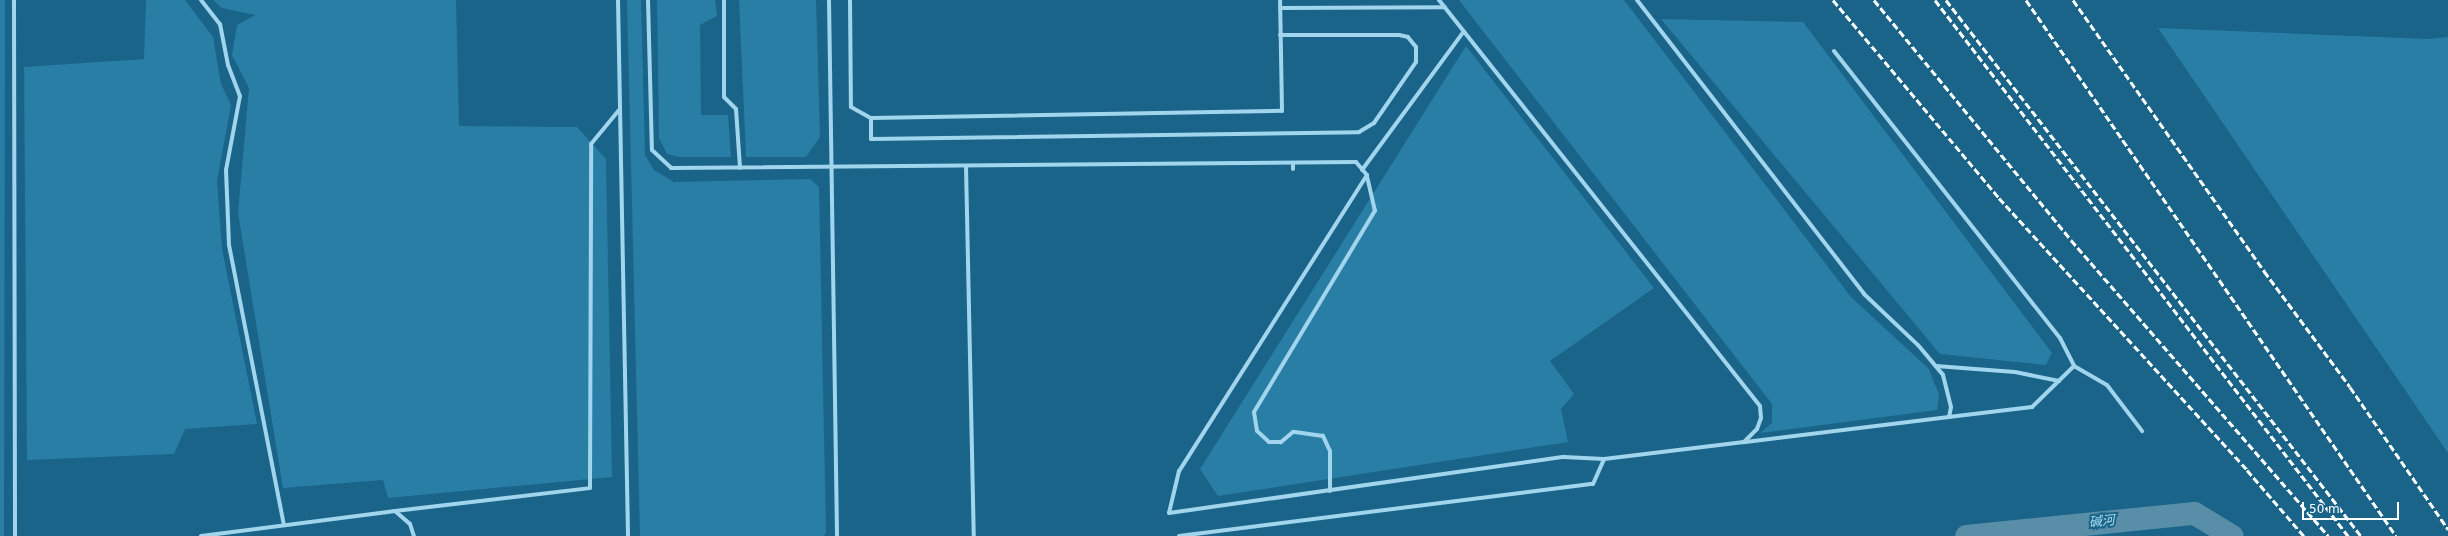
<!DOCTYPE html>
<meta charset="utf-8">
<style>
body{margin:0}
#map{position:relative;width:2448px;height:536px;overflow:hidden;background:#196488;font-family:"DejaVu Sans","Noto Sans SC",sans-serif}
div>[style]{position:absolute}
.green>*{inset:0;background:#297ea5}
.river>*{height:23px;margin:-11.5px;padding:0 11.5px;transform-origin:11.5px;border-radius:11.5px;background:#588ea8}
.minor>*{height:4px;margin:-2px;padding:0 2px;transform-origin:2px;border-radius:2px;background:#a1d5ed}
.rail>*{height:3px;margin-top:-1.5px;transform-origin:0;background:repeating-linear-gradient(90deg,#fff 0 7px,transparent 0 10px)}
span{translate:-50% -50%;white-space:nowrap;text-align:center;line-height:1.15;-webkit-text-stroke:4px #196488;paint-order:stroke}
.water-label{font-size:13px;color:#addef4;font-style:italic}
.scale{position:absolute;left:2302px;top:502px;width:97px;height:18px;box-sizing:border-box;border:2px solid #fff;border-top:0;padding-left:5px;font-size:12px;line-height:14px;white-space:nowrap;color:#fff;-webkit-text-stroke:3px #196488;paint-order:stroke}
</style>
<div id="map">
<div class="green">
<div style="clip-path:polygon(0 0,5px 0,4px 536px,0 536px)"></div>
<div style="clip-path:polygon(146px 0,185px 0,213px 37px,221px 84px,231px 105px,217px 181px,222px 249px,257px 424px,185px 429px,174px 454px,27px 460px,24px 67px,144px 59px)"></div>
<div style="clip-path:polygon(213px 0,456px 0,459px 126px,577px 127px,606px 159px,612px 477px,388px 498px,383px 480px,283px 488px,238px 213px,249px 88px,232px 55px,237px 25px,255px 15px,222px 8px)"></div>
<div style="clip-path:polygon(627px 0,641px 0,645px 155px,654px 170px,674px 182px,810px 179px,819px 187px,826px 533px,823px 536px,640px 536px)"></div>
<div style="clip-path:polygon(657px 0,715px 0,717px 16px,700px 25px,701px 115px,728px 115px,731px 157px,679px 157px,667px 154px,659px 138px)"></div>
<div style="clip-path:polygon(739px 0,816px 0,820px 137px,806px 157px,746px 157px)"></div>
<div style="clip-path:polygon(1459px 0,1624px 0,1851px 297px,1929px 369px,1939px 395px,1937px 410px,1760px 433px,1772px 423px,1772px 404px)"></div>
<div style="clip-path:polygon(1661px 19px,1803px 22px,2052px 353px,2046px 365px,1940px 354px)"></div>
<div style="clip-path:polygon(2158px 28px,2427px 39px,2448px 37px,2448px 453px)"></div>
<div style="clip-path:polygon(1466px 46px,1654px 288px,1550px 361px,1574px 394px,1561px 409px,1568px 442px,1218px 496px,1200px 469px)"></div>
</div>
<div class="river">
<div style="left:1966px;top:536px;width:229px;rotate:-5.8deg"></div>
<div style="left:2194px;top:513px;width:44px;rotate:31.2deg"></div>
</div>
<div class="minor">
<div style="left:14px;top:0;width:536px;rotate:89.89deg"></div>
<div style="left:201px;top:0;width:31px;rotate:52deg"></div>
<div style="left:220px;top:24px;width:42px;rotate:79deg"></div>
<div style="left:228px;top:65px;width:33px;rotate:69deg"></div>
<div style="left:240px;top:96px;width:75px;rotate:100.7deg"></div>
<div style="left:226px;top:170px;width:75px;rotate:87.7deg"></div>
<div style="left:229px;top:245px;width:285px;rotate:78.9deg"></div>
<div style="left:618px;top:0;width:536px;rotate:88.93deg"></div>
<div style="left:648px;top:0;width:150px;rotate:88.5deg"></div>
<div style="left:652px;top:150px;width:26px;rotate:43deg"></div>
<div style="left:671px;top:168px;width:685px;rotate:-0.5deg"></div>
<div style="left:1356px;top:162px;width:17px;rotate:50deg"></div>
<div style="left:1367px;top:175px;width:351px;rotate:122.4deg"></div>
<div style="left:1179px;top:471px;width:43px;rotate:103.4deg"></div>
<div style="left:1169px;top:513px;width:399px;rotate:-8.1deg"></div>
<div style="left:1564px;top:457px;width:40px;rotate:2.9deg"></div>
<div style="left:724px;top:0;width:97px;rotate:90deg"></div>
<div style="left:724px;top:97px;width:17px;rotate:45deg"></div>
<div style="left:736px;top:109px;width:59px;rotate:86.1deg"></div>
<div style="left:829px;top:0;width:536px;rotate:89.14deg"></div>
<div style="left:850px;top:0;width:107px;rotate:89.5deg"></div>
<div style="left:851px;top:107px;width:23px;rotate:29deg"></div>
<div style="left:871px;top:118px;width:411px;rotate:-1deg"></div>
<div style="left:1282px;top:111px;width:111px;rotate:-91deg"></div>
<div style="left:1637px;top:0;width:371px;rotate:52.3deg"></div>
<div style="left:1864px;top:294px;width:74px;rotate:43.4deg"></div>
<div style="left:1918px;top:345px;width:39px;rotate:50deg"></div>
<div style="left:1943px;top:375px;width:33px;rotate:76deg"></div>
<div style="left:1951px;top:407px;width:10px;rotate:101deg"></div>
<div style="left:1949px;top:417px;width:207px;rotate:173deg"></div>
<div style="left:1280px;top:8px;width:165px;rotate:-0.3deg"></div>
<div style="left:1834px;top:51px;width:365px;rotate:51.8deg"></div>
<div style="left:2060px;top:338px;width:31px;rotate:63deg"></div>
<div style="left:2074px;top:366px;width:59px;rotate:135.7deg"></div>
<div style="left:2032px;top:407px;width:84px;rotate:173.1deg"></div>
<div style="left:871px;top:118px;width:21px;rotate:90deg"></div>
<div style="left:871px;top:139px;width:488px;rotate:-0.8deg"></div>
<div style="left:1359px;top:132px;width:17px;rotate:-31deg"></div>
<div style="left:1374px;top:123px;width:74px;rotate:-55.5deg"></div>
<div style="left:1416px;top:62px;width:15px;rotate:-90deg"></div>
<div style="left:1416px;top:47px;width:13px;rotate:-129deg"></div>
<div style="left:1408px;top:37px;width:9px;rotate:-167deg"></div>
<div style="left:1399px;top:35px;width:119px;rotate:180deg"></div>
<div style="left:1293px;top:163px;width:6px;rotate:90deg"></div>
<div style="left:966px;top:166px;width:370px;rotate:88.8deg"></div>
<div style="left:1362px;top:170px;width:172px;rotate:-53.7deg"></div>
<div style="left:1936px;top:366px;width:79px;rotate:4.3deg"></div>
<div style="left:2015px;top:372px;width:45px;rotate:11.6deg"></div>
<div style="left:2074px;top:366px;width:38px;rotate:30deg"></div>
<div style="left:2107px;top:385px;width:58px;rotate:52.7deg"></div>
<div style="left:1330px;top:491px;width:40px;rotate:-90deg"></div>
<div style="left:1330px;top:451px;width:17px;rotate:-115deg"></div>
<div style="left:1323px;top:436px;width:30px;rotate:-172deg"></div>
<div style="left:1293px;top:432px;width:16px;rotate:140deg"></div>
<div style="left:1281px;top:442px;width:12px;rotate:180deg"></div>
<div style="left:1269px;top:442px;width:16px;rotate:-137deg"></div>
<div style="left:1257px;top:431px;width:19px;rotate:-99deg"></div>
<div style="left:1254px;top:412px;width:235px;rotate:-59deg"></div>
<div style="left:1375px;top:211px;width:37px;rotate:-103deg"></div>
<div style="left:395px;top:511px;width:196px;rotate:-6.7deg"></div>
<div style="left:590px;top:488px;width:344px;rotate:-89.8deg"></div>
<div style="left:591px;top:144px;width:45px;rotate:-50.4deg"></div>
<div style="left:201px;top:536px;width:196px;rotate:-7.3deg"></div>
<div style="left:395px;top:511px;width:20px;rotate:41deg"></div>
<div style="left:410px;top:524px;width:13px;rotate:72deg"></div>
<div style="left:1179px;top:536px;width:417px;rotate:-7.2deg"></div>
<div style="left:1593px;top:484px;width:27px;rotate:-66deg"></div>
<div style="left:1604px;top:459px;width:141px;rotate:-6.9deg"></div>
<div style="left:1744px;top:442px;width:18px;rotate:-45deg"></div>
<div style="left:1757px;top:429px;width:12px;rotate:-70deg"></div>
<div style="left:1761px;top:418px;width:12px;rotate:-95deg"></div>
<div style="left:1760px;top:406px;width:518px;rotate:-128.33deg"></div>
</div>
<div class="rail">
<div style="left:1833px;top:0;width:258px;rotate:50deg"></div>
<div style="left:1999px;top:198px;width:368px;rotate:47.6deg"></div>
<div style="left:2247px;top:470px;width:87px;rotate:49.2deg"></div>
<div style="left:1874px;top:0;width:310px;rotate:50.6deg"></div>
<div style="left:2071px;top:240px;width:392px;rotate:49deg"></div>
<div style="left:1935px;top:0;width:677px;rotate:52.38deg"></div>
<div style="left:1946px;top:0;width:678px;rotate:52.25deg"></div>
<div style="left:2026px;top:0;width:651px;rotate:55.38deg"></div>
<div style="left:2073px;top:0;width:332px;rotate:54.8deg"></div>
<div style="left:2264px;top:271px;width:144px;rotate:53.4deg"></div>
<div style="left:2350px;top:387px;width:173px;rotate:55.4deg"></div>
</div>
<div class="water-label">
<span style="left:2102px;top:522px;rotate:-6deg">碱河</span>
</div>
<div class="scale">50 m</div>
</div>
